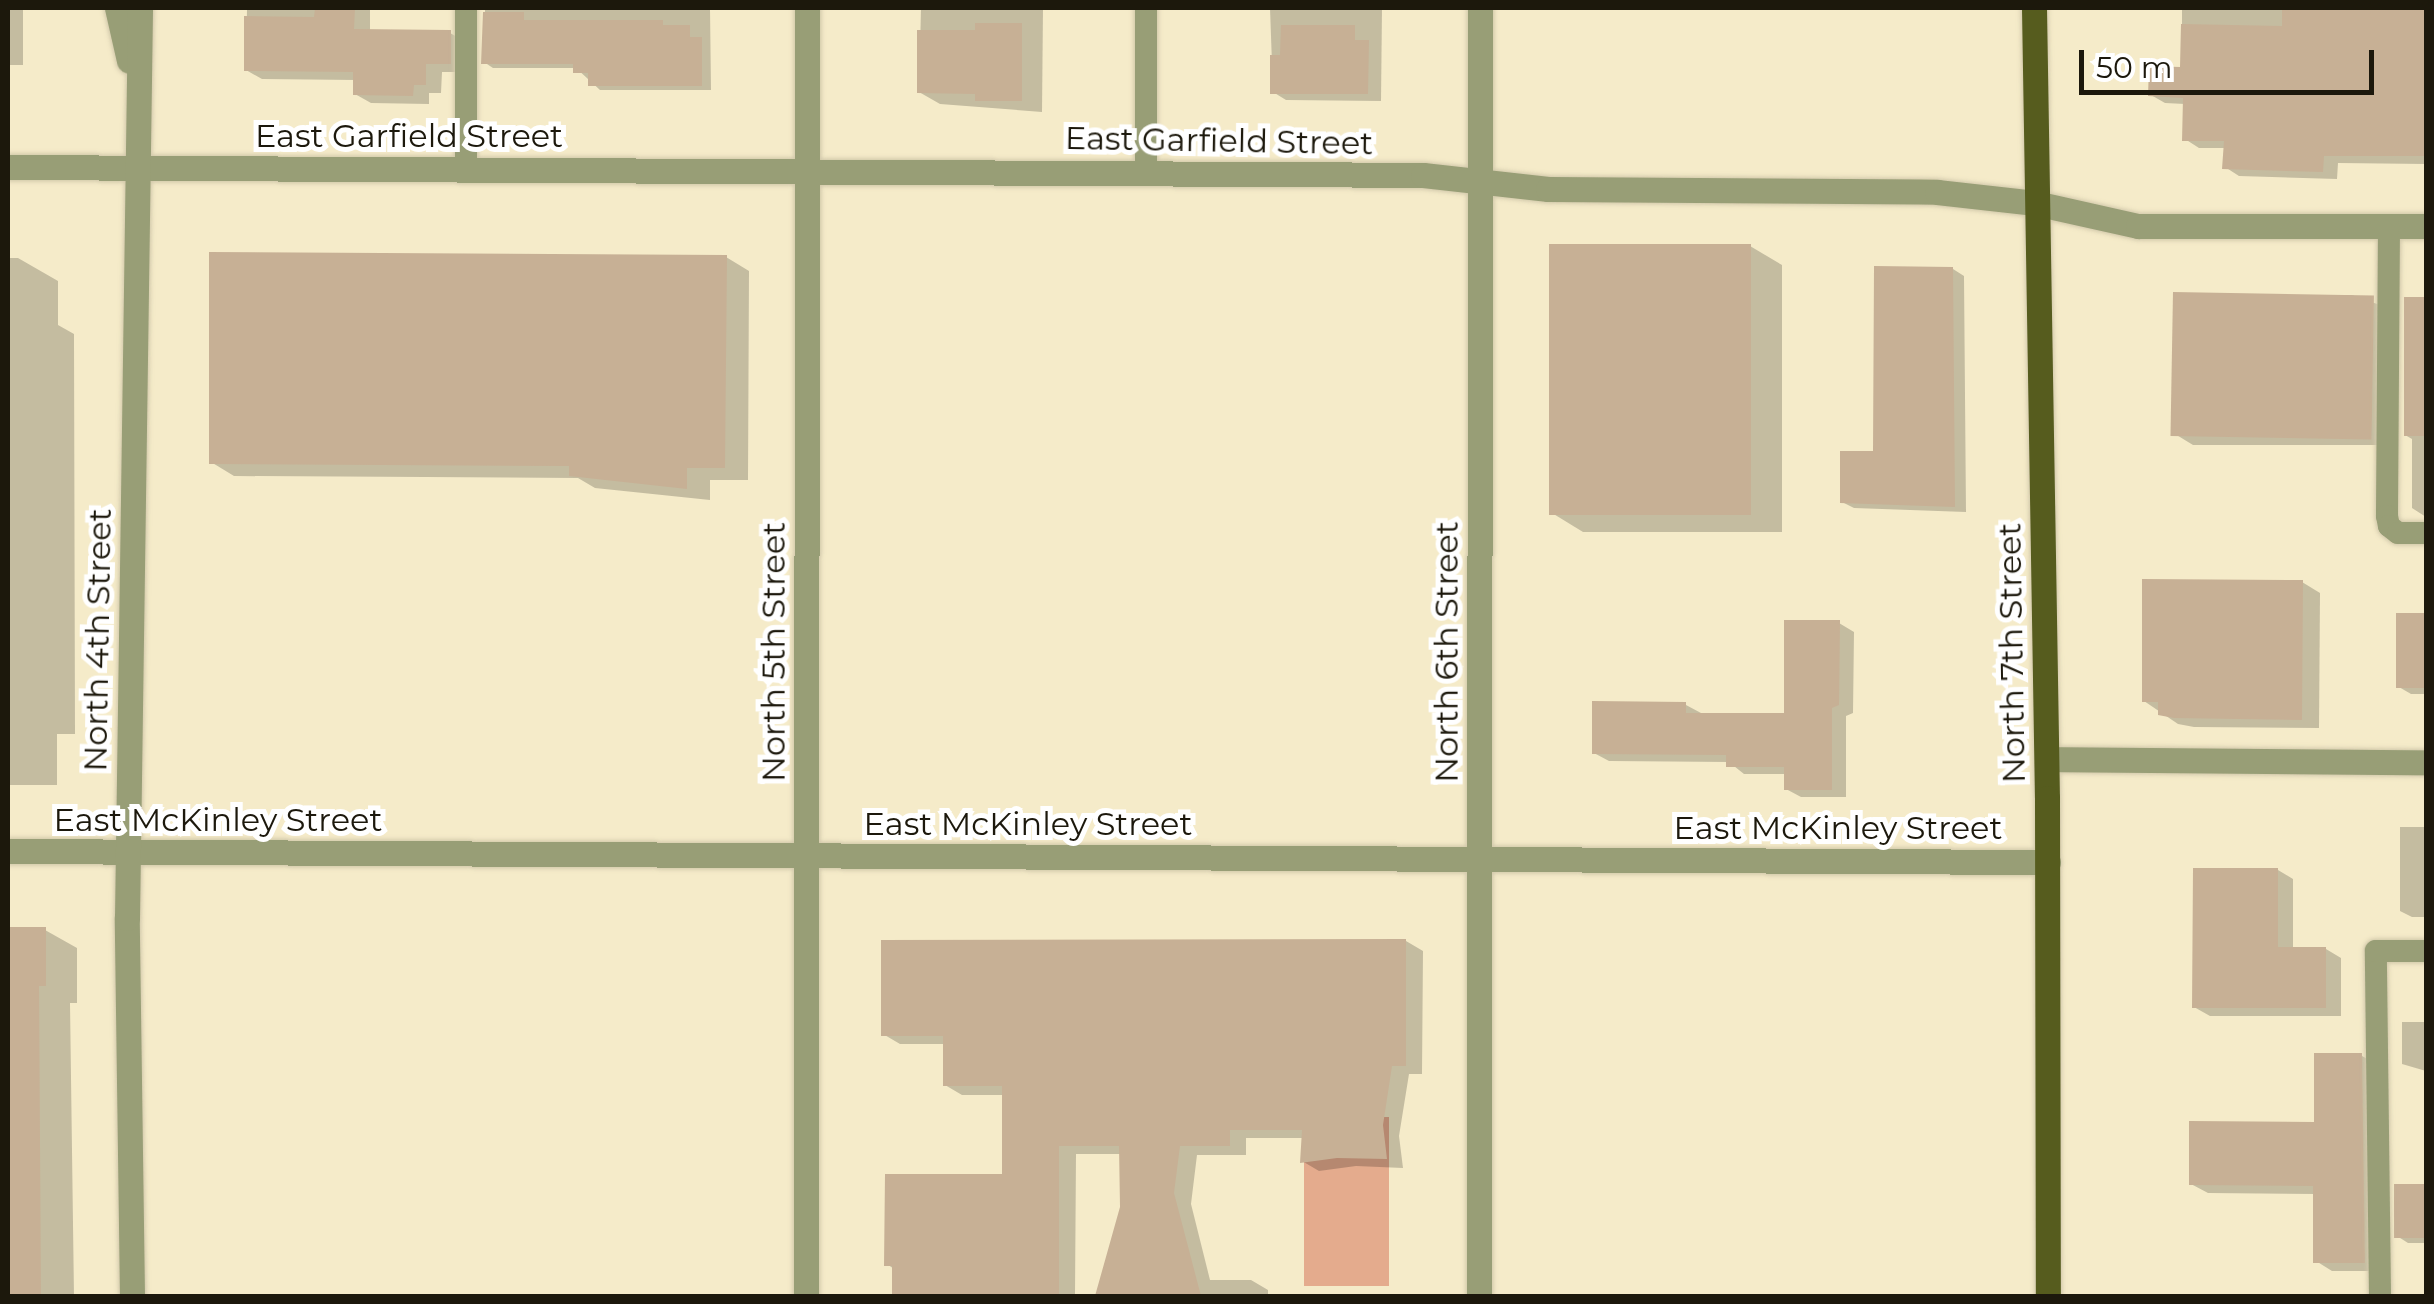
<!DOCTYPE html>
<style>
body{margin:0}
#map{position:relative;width:2434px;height:1304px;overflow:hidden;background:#f5ebc9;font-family:Montserrat,sans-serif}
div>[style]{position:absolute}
.green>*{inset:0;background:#e4ab8d;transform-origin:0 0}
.shadow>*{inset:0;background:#0003}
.building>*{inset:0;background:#c7b095;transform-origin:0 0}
.roads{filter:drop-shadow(0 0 2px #d2c9ab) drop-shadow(0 0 2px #d2c9ab)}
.lane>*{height:22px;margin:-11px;padding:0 11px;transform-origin:11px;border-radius:11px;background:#989e76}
.street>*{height:25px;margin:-12.5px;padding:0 12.5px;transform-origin:12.5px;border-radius:12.5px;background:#989e76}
.primary>*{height:25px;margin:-12.5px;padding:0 12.5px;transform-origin:12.5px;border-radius:12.5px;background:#565c1e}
span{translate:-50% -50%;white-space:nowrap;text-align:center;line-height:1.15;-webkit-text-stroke:10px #fff;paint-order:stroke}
.street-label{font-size:32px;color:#1c180c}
.frame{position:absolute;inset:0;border:10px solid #1c180c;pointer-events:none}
.scale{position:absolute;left:2079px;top:50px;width:295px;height:45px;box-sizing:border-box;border:5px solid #1c180c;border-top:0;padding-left:12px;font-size:30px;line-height:35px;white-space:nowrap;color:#1c180c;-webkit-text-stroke:8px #fff;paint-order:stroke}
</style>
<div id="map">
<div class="green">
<div style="left:1389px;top:1117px;width:169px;height:85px;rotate:90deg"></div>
</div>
<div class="shadow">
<div style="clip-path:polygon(8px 8px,23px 8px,23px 65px,10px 65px,10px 82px)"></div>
<div style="clip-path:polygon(247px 8px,370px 8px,370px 32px,450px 33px,466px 42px,466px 72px,442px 72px,441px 93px,429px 93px,429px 104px,371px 103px,355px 94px,356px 80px,262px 79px,246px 70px)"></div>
<div style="clip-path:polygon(485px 8px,710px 8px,711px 90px,600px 90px,576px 68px,493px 68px,484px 62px)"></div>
<div style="clip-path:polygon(921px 8px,1043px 8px,1042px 112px,940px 104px,919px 92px)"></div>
<div style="clip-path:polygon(1270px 8px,1382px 8px,1381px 101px,1286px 100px,1273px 92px)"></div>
<div style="clip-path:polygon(2182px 8px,2426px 10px,2426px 164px,2338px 163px,2337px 179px,2239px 176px,2225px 167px,2226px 148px,2199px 148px,2185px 139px,2185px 104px,2165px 103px,2151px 95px,2182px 70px)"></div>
<div style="clip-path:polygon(1750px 246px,1782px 265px,1782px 532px,1583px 532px,1552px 513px)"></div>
<div style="clip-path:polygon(726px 257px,749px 271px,748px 480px,710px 480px,710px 500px,595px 488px,578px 478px,234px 476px,211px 462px)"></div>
<div style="clip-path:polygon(8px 258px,18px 258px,58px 281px,58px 325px,74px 334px,75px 734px,57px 734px,57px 785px,8px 785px)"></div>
<div style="clip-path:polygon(1953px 269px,1964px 276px,1966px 512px,1854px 508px,1842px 502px,1875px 454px)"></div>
<div style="clip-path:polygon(2176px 295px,2352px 295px,2391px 309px,2390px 445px,2193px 445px,2175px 434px)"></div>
<div style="clip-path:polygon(2406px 299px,2426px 299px,2426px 517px,2412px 508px,2412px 439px,2405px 435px)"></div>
<div style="clip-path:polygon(2302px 582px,2320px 593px,2319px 728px,2194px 727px,2178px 724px,2144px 701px)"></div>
<div style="clip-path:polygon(2426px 614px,2426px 694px,2411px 694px,2399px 687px,2399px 615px)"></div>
<div style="clip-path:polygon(1839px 623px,1854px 632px,1853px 713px,1846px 716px,1846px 797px,1801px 797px,1786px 789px,1786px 774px,1744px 774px,1729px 762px,1609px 761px,1594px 753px,1686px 705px,1701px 713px,1787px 716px)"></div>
<div style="clip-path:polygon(2400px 827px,2426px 827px,2426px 917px,2412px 917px,2400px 911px)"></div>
<div style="clip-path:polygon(2278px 870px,2293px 879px,2293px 949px,2326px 949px,2341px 958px,2341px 1016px,2210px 1016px,2194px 1007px)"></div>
<div style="clip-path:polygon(8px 930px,45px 930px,77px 948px,77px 1003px,70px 1003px,74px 1296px,8px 1296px)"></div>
<div style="clip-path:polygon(1406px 941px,1423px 951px,1422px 1074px,1409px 1074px,1399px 1136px,1403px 1168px,1356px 1166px,1319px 1171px,1302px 1161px,1304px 1138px,1246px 1138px,1246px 1155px,1197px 1155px,1191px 1204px,1210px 1280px,1251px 1280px,1268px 1290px,1268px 1296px,1098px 1296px,1123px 1207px,1122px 1154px,1076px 1154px,1075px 1296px,894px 1296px,894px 1269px,887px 1264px,1004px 1176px,1004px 1095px,962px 1095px,945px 1085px,945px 1044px,900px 1044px,883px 1034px)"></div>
<div style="clip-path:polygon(2402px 1022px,2426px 1022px,2426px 1071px,2402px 1064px)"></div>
<div style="clip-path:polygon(2362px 1056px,2378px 1065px,2380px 1271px,2332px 1271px,2316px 1261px,2316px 1194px,2208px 1193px,2191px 1184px,2317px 1124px)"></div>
<div style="clip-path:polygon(2396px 1186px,2426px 1186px,2426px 1243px,2408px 1243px,2397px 1236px)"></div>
</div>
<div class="building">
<div style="clip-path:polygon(315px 8px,355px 8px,354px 29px,451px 30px,451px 64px,426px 64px,426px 85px,414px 85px,413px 96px,353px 95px,353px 72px,244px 71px,244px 16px,314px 17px)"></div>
<div style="clip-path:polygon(2282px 8px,2426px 8px,2426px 156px,2324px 156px,2323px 172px,2222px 169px,2224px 141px,2182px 141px,2183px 98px,2148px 96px,2149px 66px,2180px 67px,2181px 24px,2282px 26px)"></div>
<div style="clip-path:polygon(483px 12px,524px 12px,524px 20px,663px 20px,663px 25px,690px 25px,690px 37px,702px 37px,702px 86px,588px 86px,588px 73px,573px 73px,573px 64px,481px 64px)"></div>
<div style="clip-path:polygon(975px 23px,1022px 23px,1022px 101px,975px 101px,975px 94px,917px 93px,917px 30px,975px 30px)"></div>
<div style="clip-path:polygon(1281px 25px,1355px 25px,1355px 40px,1369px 40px,1368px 94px,1270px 94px,1270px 55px,1280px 55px)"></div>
<div style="left:1751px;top:244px;width:271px;height:202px;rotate:90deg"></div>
<div style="clip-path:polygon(209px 252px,727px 255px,725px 468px,687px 468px,687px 489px,569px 476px,569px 466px,209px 464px)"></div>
<div style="clip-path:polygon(1874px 266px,1953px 267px,1955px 507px,1840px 503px,1840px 451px,1873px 451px)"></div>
<div style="left:2173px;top:292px;width:201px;height:144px;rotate:1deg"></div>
<div style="left:2404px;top:297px;width:22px;height:139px"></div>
<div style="clip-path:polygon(2142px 579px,2303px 580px,2302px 720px,2174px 718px,2158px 715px,2158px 702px,2142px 702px)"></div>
<div style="left:2396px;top:613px;width:30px;height:75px"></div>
<div style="clip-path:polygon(1784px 620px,1840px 620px,1839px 705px,1832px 708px,1832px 790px,1784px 790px,1784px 767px,1726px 767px,1726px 755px,1592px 754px,1592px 701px,1686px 702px,1686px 713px,1784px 713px)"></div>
<div style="clip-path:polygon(2193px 868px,2278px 868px,2278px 947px,2326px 947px,2326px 1008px,2192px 1008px)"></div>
<div style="clip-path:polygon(8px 927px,46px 927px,46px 986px,39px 986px,41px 1296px,8px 1296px)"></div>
<div style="clip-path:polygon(1406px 939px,1406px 1066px,1392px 1066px,1383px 1125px,1387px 1159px,1337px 1158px,1300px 1163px,1302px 1130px,1230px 1130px,1230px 1146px,1180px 1146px,1174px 1193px,1201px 1296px,1095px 1296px,1120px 1207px,1119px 1146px,1059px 1146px,1059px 1296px,892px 1296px,892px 1266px,884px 1266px,885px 1174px,1002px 1174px,1002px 1086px,943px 1086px,943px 1036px,881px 1036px,881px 940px)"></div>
<div style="clip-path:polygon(2314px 1053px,2362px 1053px,2365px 1263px,2313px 1263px,2313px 1186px,2189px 1185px,2189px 1121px,2314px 1122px)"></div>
<div style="left:2394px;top:1184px;width:32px;height:54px"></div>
</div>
<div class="roads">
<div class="lane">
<div style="left:1146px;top:8px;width:164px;rotate:90deg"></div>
<div style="left:466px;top:168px;width:160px;rotate:-90deg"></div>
<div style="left:2389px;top:226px;width:290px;rotate:90.4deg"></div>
<div style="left:2387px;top:516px;width:10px;rotate:79deg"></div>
<div style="left:2389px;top:526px;width:11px;rotate:38deg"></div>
<div style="left:2398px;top:533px;width:28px"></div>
<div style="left:2380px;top:1296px;width:345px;rotate:-90.7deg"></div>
<div style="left:2376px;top:951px;width:50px"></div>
</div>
<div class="street">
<div style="left:117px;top:8px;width:54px;rotate:77.2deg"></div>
<div style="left:8px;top:167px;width:1415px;rotate:0.32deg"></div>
<div style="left:1423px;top:175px;width:126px;rotate:6.4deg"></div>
<div style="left:1548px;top:189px;width:389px;rotate:0.4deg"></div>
<div style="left:1937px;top:192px;width:99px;rotate:6.4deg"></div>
<div style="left:2035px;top:203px;width:106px;rotate:12.6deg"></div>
<div style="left:2138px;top:226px;width:288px"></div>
<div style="left:2047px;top:759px;width:379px;rotate:0.5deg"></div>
<div style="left:8px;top:851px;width:2040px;rotate:0.31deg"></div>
<div style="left:132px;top:1296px;width:378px;rotate:-90.8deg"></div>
<div style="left:127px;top:918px;width:910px;rotate:-89.18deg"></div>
<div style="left:806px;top:1296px;width:1288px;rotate:-89.96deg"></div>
<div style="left:1479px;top:1296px;width:1288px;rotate:-89.96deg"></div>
</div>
<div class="primary">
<div style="left:2034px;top:8px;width:790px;rotate:89.06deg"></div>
<div style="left:2047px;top:798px;width:498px;rotate:89.9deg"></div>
</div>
</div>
<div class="street-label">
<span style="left:409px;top:136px">East Garfield Street</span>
<span style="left:1219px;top:141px;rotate:1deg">East Garfield Street</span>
<span style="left:98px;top:640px;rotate:-89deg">North 4th Street</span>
<span style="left:774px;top:652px;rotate:-90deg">North 5th Street</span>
<span style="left:1447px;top:652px;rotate:-90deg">North 6th Street</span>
<span style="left:2012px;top:653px;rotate:-91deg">North 7th Street</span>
<span style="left:218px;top:820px">East McKinley Street</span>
<span style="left:1028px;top:824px">East McKinley Street</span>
<span style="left:1838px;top:828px">East McKinley Street</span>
</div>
<div class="frame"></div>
<div class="scale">50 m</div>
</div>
